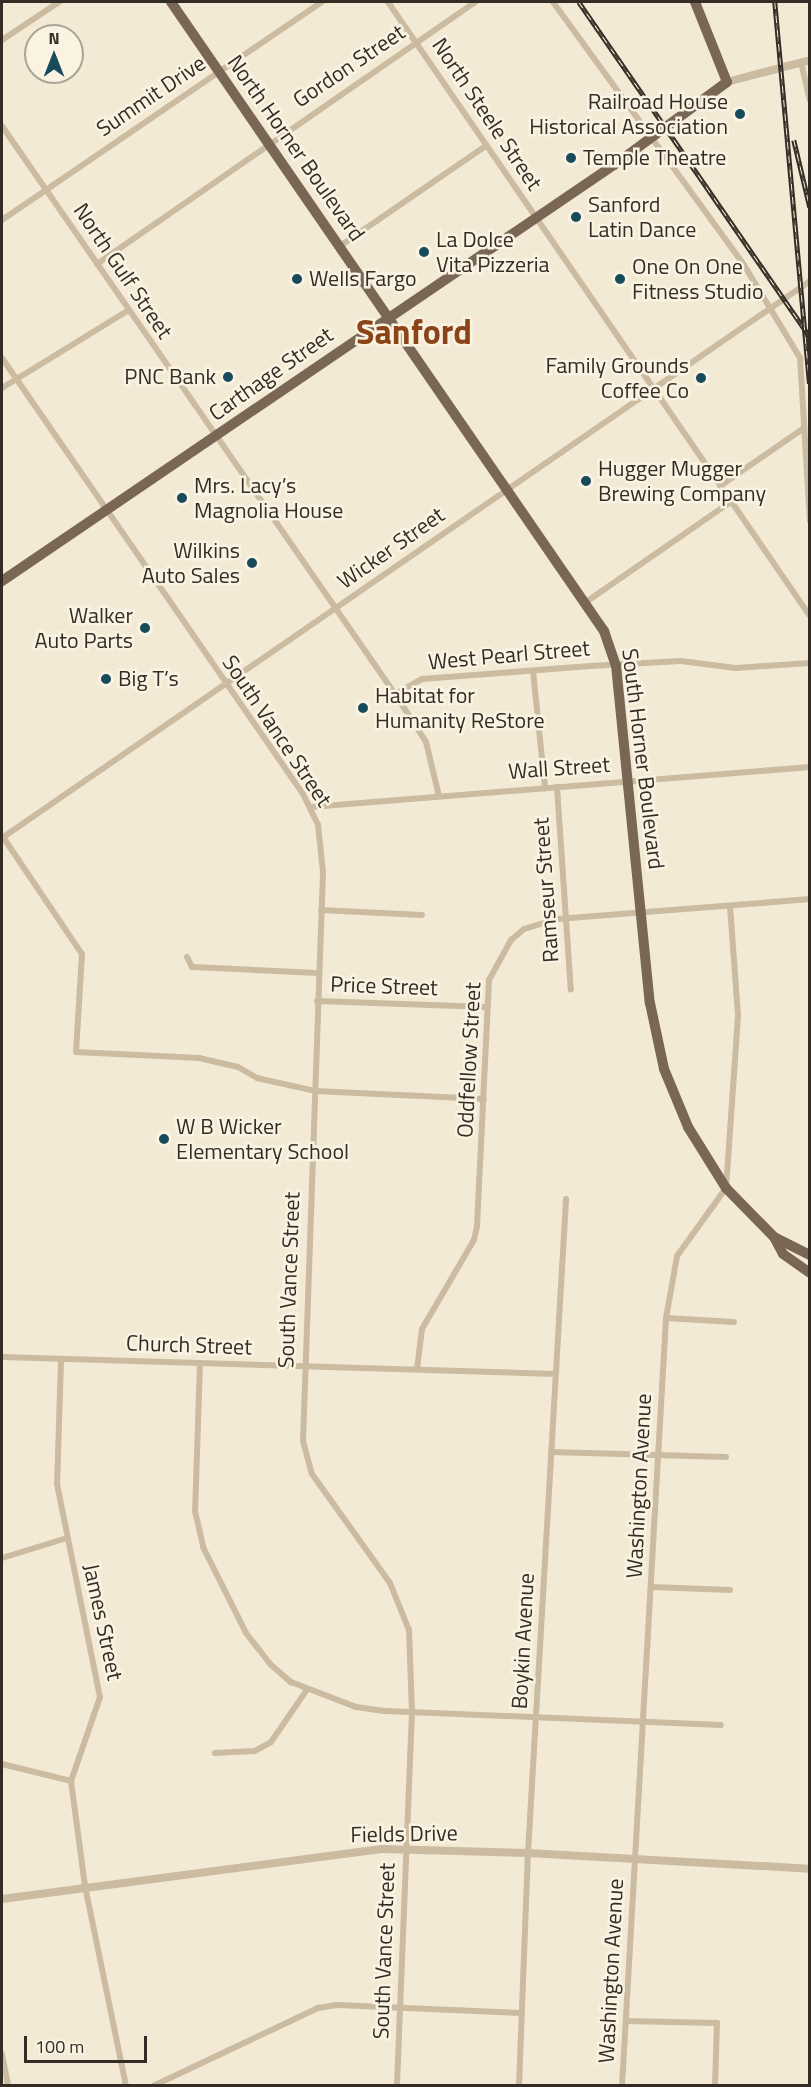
<!DOCTYPE html>
<meta charset="utf-8">
<style>
body{margin:0}
#map{position:relative;width:811px;height:2087px;overflow:hidden;background:#f3ead6;font-family:"Titillium Web",sans-serif}
div>[style]{position:absolute}
.minor>*{height:6px;margin:-3px;padding:0 3px;transform-origin:3px;border-radius:3px;background:#cbbba1}
.tertiary>*{height:8px;margin:-4px;padding:0 4px;transform-origin:4px;border-radius:4px;background:#cbbba1}
.primary>*{height:10px;margin:-5px;padding:0 5px;transform-origin:5px;border-radius:5px;background:#796654}
.rail>*{height:4.5px;margin-top:-2.25px;transform-origin:0;background:repeating-linear-gradient(90deg,#faf3e2 0 7px,#352c25 0 14px);box-sizing:border-box;border-block:2px solid #352c25}
.dots>*{width:16px;height:16px;translate:-50% -50%;box-sizing:border-box;border:3px solid #faf3e2;border-radius:50%}
span{translate:-50% -50%;white-space:nowrap;text-align:center;line-height:1.15;-webkit-text-stroke:5px #faf3e2;paint-order:stroke}
.street-label{font-size:22px;color:#352c25}
.poi-label{font-size:22px;color:#352c25}
.right{translate:-100% -50%;text-align:right}
.left{translate:0 -50%;text-align:left}
.town-label{font-size:34px;color:#8a4417;font-weight:700}
.frame{position:absolute;inset:0;border:3px solid #352c25;pointer-events:none}
.north{position:absolute;left:24px;top:24px;width:60px;height:60px;box-sizing:border-box;background:#faf3e2;border:2px solid #aba396;border-radius:50%;rotate:0deg;font-size:16px;font-weight:700;line-height:24px;text-align:center;color:#352c25}
.north::after{content:'';display:block;margin:auto;width:21px;height:27px;background:#174b5a;clip-path:polygon(50% 0,100% 100%,50% 72%,0 100%)}
.scale{position:absolute;left:24px;top:2036px;width:123px;height:27px;box-sizing:border-box;border:3px solid #352c25;border-top:0;padding-left:8px;font-size:18px;line-height:21px;white-space:nowrap;color:#352c25;-webkit-text-stroke:4px #faf3e2;paint-order:stroke}
</style>
<div id="map">
<div class="minor">
<div style="left:388px;top:2px;width:745px;rotate:55.5deg"></div>
<div style="left:553px;top:2px;width:325px;rotate:54deg"></div>
<div style="left:744px;top:265px;width:109px;rotate:58.9deg"></div>
<div style="left:800px;top:358px;width:163px;rotate:86.5deg"></div>
<div style="left:2px;top:40px;width:69px;rotate:-33.7deg"></div>
<div style="left:801px;top:62px;width:39px;rotate:77deg"></div>
<div style="left:2px;top:126px;width:691px;rotate:55.32deg"></div>
<div style="left:395px;top:694px;width:57px;rotate:57.1deg"></div>
<div style="left:426px;top:742px;width:56px;rotate:76.5deg"></div>
<div style="left:2px;top:220px;width:387px;rotate:-34.3deg"></div>
<div style="left:340px;top:246px;width:178px;rotate:-34.5deg"></div>
<div style="left:97px;top:264px;width:460px;rotate:-34.7deg"></div>
<div style="left:2px;top:358px;width:530px;rotate:55.38deg"></div>
<div style="left:303px;top:794px;width:34px;rotate:64deg"></div>
<div style="left:318px;top:825px;width:47px;rotate:83.9deg"></div>
<div style="left:323px;top:872px;width:569px;rotate:92.01deg"></div>
<div style="left:303px;top:1441px;width:34px;rotate:75deg"></div>
<div style="left:312px;top:1474px;width:134px;rotate:54.4deg"></div>
<div style="left:390px;top:1583px;width:51px;rotate:68deg"></div>
<div style="left:409px;top:1630px;width:81px;rotate:87.9deg"></div>
<div style="left:412px;top:1711px;width:375px;rotate:92.3deg"></div>
<div style="left:2px;top:388px;width:147px;rotate:-31.6deg"></div>
<div style="left:720px;top:486px;width:102px;rotate:-34.6deg"></div>
<div style="left:586px;top:602px;width:178px;rotate:-34.7deg"></div>
<div style="left:533px;top:671px;width:118px;rotate:84.1deg"></div>
<div style="left:395px;top:694px;width:31px;rotate:-29deg"></div>
<div style="left:422px;top:679px;width:169px;rotate:-4.4deg"></div>
<div style="left:590px;top:666px;width:91px;rotate:-3.1deg"></div>
<div style="left:681px;top:661px;width:55px;rotate:7.3deg"></div>
<div style="left:736px;top:668px;width:74px;rotate:-3.9deg"></div>
<div style="left:557px;top:787px;width:203px;rotate:86.1deg"></div>
<div style="left:311px;top:807px;width:501px;rotate:-4.58deg"></div>
<div style="left:3px;top:837px;width:141px;rotate:56deg"></div>
<div style="left:82px;top:954px;width:98px;rotate:93.5deg"></div>
<div style="left:76px;top:1052px;width:123px;rotate:2.8deg"></div>
<div style="left:199px;top:1058px;width:40px;rotate:13deg"></div>
<div style="left:238px;top:1067px;width:22px;rotate:30deg"></div>
<div style="left:257px;top:1078px;width:59px;rotate:12.6deg"></div>
<div style="left:315px;top:1091px;width:169px;rotate:2.7deg"></div>
<div style="left:2px;top:838px;width:981px;rotate:-34.58deg"></div>
<div style="left:321px;top:910px;width:101px;rotate:2.8deg"></div>
<div style="left:187px;top:957px;width:11px;rotate:63deg"></div>
<div style="left:192px;top:967px;width:126px;rotate:2.7deg"></div>
<div style="left:317px;top:1001px;width:170px;rotate:2deg"></div>
<div style="left:666px;top:1318px;width:68px;rotate:3.4deg"></div>
<div style="left:2px;top:1357px;width:553px;rotate:1.76deg"></div>
<div style="left:61px;top:1360px;width:124px;rotate:91.8deg"></div>
<div style="left:57px;top:1484px;width:217px;rotate:78.6deg"></div>
<div style="left:100px;top:1697px;width:89px;rotate:109deg"></div>
<div style="left:71px;top:1781px;width:106px;rotate:82.4deg"></div>
<div style="left:85px;top:1886px;width:204px;rotate:78.4deg"></div>
<div style="left:200px;top:1363px;width:148px;rotate:91.9deg"></div>
<div style="left:195px;top:1511px;width:37px;rotate:77deg"></div>
<div style="left:203px;top:1547px;width:96px;rotate:63.4deg"></div>
<div style="left:246px;top:1633px;width:39px;rotate:52deg"></div>
<div style="left:270px;top:1664px;width:28px;rotate:41deg"></div>
<div style="left:291px;top:1682px;width:70px;rotate:21deg"></div>
<div style="left:356px;top:1707px;width:30px;rotate:8deg"></div>
<div style="left:386px;top:1711px;width:335px;rotate:2.4deg"></div>
<div style="left:417px;top:1369px;width:40px;rotate:-82.9deg"></div>
<div style="left:422px;top:1329px;width:103px;rotate:-59.7deg"></div>
<div style="left:474px;top:1240px;width:14px;rotate:-78deg"></div>
<div style="left:477px;top:1226px;width:246px;rotate:-87.2deg"></div>
<div style="left:489px;top:980px;width:46px;rotate:-61.2deg"></div>
<div style="left:511px;top:940px;width:17px;rotate:-40deg"></div>
<div style="left:524px;top:929px;width:34px;rotate:-17deg"></div>
<div style="left:557px;top:919px;width:254px;rotate:-4.5deg"></div>
<div style="left:551px;top:1452px;width:175px;rotate:1.6deg"></div>
<div style="left:2px;top:1558px;width:68px;rotate:-17.1deg"></div>
<div style="left:652px;top:1587px;width:78px;rotate:2.2deg"></div>
<div style="left:215px;top:1753px;width:40px;rotate:-2.9deg"></div>
<div style="left:255px;top:1751px;width:18px;rotate:-29deg"></div>
<div style="left:271px;top:1742px;width:62px;rotate:-55.5deg"></div>
<div style="left:2px;top:1764px;width:71px;rotate:13.8deg"></div>
<div style="left:626px;top:2021px;width:91px;rotate:1.3deg"></div>
<div style="left:717px;top:2023px;width:63px;rotate:91.8deg"></div>
<div style="left:2px;top:2054px;width:33px;rotate:79deg"></div>
<div style="left:153px;top:2086px;width:183px;rotate:-25.3deg"></div>
<div style="left:318px;top:2008px;width:19px;rotate:-9deg"></div>
<div style="left:337px;top:2005px;width:184px;rotate:2.5deg"></div>
<div style="left:519px;top:2086px;width:233px;rotate:-87.8deg"></div>
<div style="left:528px;top:1853px;width:655px;rotate:-86.67deg"></div>
<div style="left:622px;top:2086px;width:769px;rotate:-86.72deg"></div>
<div style="left:666px;top:1318px;width:63px;rotate:-79.9deg"></div>
<div style="left:677px;top:1256px;width:84px;rotate:-54.2deg"></div>
<div style="left:726px;top:1188px;width:173px;rotate:-86deg"></div>
<div style="left:738px;top:1015px;width:109px;rotate:-94.2deg"></div>
</div>
<div class="tertiary">
<div style="left:727px;top:82px;width:86px;rotate:-14.8deg"></div>
<div style="left:2px;top:1899px;width:383px;rotate:-7.5deg"></div>
<div style="left:382px;top:1849px;width:146px;rotate:1.6deg"></div>
<div style="left:528px;top:1853px;width:282px;rotate:3.2deg"></div>
</div>
<div class="primary">
<div style="left:171px;top:2px;width:764px;rotate:55.46deg"></div>
<div style="left:604px;top:631px;width:36px;rotate:71deg"></div>
<div style="left:616px;top:665px;width:340px;rotate:84.3deg"></div>
<div style="left:650px;top:1003px;width:67px;rotate:78deg"></div>
<div style="left:664px;top:1069px;width:63px;rotate:67.5deg"></div>
<div style="left:688px;top:1127px;width:72px;rotate:58.1deg"></div>
<div style="left:726px;top:1188px;width:69px;rotate:45.6deg"></div>
<div style="left:774px;top:1237px;width:40px;rotate:26.6deg"></div>
<div style="left:2px;top:581px;width:740px;rotate:-34.21deg"></div>
<div style="left:614px;top:165px;width:140px;rotate:-36.3deg"></div>
<div style="left:727px;top:82px;width:86px;rotate:-111.8deg"></div>
<div style="left:774px;top:1237px;width:19px;rotate:62deg"></div>
<div style="left:783px;top:1254px;width:33px;rotate:35deg"></div>
</div>
<div class="rail">
<div style="left:579px;top:2px;width:407px;rotate:55.4deg"></div>
<div style="left:775px;top:2px;width:383px;rotate:84.8deg"></div>
<div style="left:794px;top:140px;width:69px;rotate:76.6deg"></div>
</div>
<div class="dots">
<div style="left:740px;top:114px;background:#174b5a"></div>
<div style="left:571px;top:158px;background:#174b5a"></div>
<div style="left:576px;top:217px;background:#174b5a"></div>
<div style="left:424px;top:252px;background:#174b5a"></div>
<div style="left:297px;top:279px;background:#174b5a"></div>
<div style="left:620px;top:279px;background:#174b5a"></div>
<div style="left:228px;top:377px;background:#174b5a"></div>
<div style="left:701px;top:378px;background:#174b5a"></div>
<div style="left:586px;top:481px;background:#174b5a"></div>
<div style="left:182px;top:498px;background:#174b5a"></div>
<div style="left:252px;top:563px;background:#174b5a"></div>
<div style="left:145px;top:628px;background:#174b5a"></div>
<div style="left:106px;top:679px;background:#174b5a"></div>
<div style="left:363px;top:708px;background:#174b5a"></div>
<div style="left:164px;top:1139px;background:#174b5a"></div>
</div>
<div class="street-label">
<span style="left:349px;top:66px;rotate:-34deg">Gordon Street</span>
<span style="left:151px;top:96px;rotate:-34deg">Summit Drive</span>
<span style="left:487px;top:114px;rotate:56deg">North Steele Street</span>
<span style="left:296px;top:148px;rotate:55deg">North Horner Boulevard</span>
<span style="left:123px;top:271px;rotate:56deg">North Gulf Street</span>
<span style="left:271px;top:374px;rotate:-35deg">Carthage Street</span>
<span style="left:391px;top:548px;rotate:-35deg">Wicker Street</span>
<span style="left:509px;top:655px;rotate:-5deg">West Pearl Street</span>
<span style="left:277px;top:731px;rotate:56deg">South Vance Street</span>
<span style="left:643px;top:759px;rotate:83deg">South Horner Boulevard</span>
<span style="left:559px;top:768px;rotate:-4deg">Wall Street</span>
<span style="left:546px;top:890px;rotate:-94deg">Ramseur Street</span>
<span style="left:384px;top:986px;rotate:2deg">Price Street</span>
<span style="left:469px;top:1060px;rotate:-87deg">Oddfellow Street</span>
<span style="left:289px;top:1280px;rotate:-88deg">South Vance Street</span>
<span style="left:189px;top:1345px;rotate:2deg">Church Street</span>
<span style="left:639px;top:1486px;rotate:-87deg">Washington Avenue</span>
<span style="left:103px;top:1622px;rotate:78deg">James Street</span>
<span style="left:523px;top:1641px;rotate:-87deg">Boykin Avenue</span>
<span style="left:404px;top:1834px;rotate:-1deg">Fields Drive</span>
<span style="left:384px;top:1951px;rotate:-88deg">South Vance Street</span>
<span style="left:611px;top:1971px;rotate:-87deg">Washington Avenue</span>
</div>
<div class="poi-label">
<span class="right" style="left:728px;top:114px">Railroad House<br>Historical Association</span>
<span class="left" style="left:583px;top:158px">Temple Theatre</span>
<span class="left" style="left:588px;top:217px">Sanford<br>Latin Dance</span>
<span class="left" style="left:436px;top:252px">La Dolce<br>Vita Pizzeria</span>
<span class="left" style="left:632px;top:279px">One On One<br>Fitness Studio</span>
<span class="left" style="left:309px;top:279px">Wells Fargo</span>
<span class="right" style="left:689px;top:378px">Family Grounds<br>Coffee Co</span>
<span class="right" style="left:216px;top:377px">PNC Bank</span>
<span class="left" style="left:598px;top:481px">Hugger Mugger<br>Brewing Company</span>
<span class="left" style="left:194px;top:498px">Mrs. Lacy’s<br>Magnolia House</span>
<span class="right" style="left:240px;top:563px">Wilkins<br>Auto Sales</span>
<span class="right" style="left:133px;top:628px">Walker<br>Auto Parts</span>
<span class="left" style="left:118px;top:679px">Big T’s</span>
<span class="left" style="left:375px;top:708px">Habitat for<br>Humanity ReStore</span>
<span class="left" style="left:176px;top:1139px">W B Wicker<br>Elementary School</span>
</div>
<div class="town-label">
<span style="left:414px;top:332px">Sanford</span>
</div>
<div class="frame"></div>
<div class="north">N</div>
<div class="scale">100 m</div>
</div>
